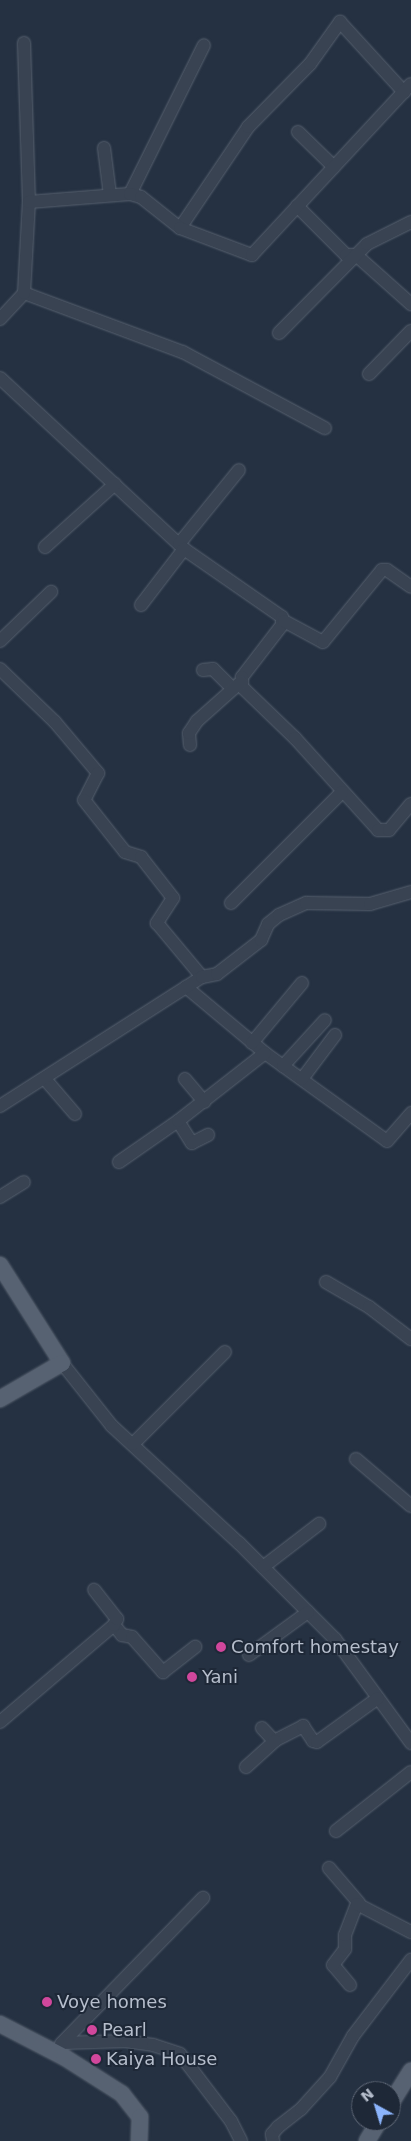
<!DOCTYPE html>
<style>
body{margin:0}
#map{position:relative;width:411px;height:2141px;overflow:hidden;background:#253142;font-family:"DejaVu Sans",sans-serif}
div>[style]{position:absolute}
.roads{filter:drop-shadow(0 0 1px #57616f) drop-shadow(0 0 1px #57616f)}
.minor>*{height:12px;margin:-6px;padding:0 6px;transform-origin:6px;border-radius:6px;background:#394352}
.major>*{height:16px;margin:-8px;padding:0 8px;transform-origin:8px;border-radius:8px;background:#576272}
.dots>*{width:14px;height:14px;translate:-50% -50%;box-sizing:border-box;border:2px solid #1e2837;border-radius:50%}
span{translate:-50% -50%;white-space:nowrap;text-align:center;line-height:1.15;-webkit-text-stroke:4px #1e2837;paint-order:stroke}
.poi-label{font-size:18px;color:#b6becc}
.left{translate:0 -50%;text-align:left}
.north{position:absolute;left:351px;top:2081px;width:50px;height:50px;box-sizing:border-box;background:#1e2837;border:1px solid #5b6473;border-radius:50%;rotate:321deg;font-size:14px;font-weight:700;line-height:20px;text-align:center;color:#b6becc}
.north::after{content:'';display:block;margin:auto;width:18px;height:22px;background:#8bb4fc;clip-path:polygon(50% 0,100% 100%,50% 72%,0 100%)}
</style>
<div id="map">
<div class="roads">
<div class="minor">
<div style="left:24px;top:43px;width:159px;rotate:88.2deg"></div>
<div style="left:298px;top:132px;width:50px;rotate:44.2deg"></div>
<div style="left:104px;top:148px;width:47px;rotate:82.7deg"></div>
<div style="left:130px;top:194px;width:166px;rotate:-63.6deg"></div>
<div style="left:297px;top:206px;width:69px;rotate:45deg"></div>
<div style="left:346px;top:255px;width:10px"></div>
<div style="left:356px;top:255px;width:74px;rotate:41.7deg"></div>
<div style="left:180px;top:228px;width:122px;rotate:-56deg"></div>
<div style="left:248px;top:127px;width:88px;rotate:-45.5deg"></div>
<div style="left:310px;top:64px;width:52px;rotate:-54.5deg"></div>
<div style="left:340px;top:22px;width:95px;rotate:47.6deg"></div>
<div style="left:24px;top:293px;width:170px;rotate:20.4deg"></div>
<div style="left:183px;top:352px;width:161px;rotate:28.2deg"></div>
<div style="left:0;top:319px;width:35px;rotate:-47deg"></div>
<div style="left:24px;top:293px;width:91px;rotate:-86.9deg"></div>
<div style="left:29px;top:202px;width:101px;rotate:-4.5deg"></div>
<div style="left:130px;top:194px;width:11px;rotate:15deg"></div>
<div style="left:141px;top:197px;width:50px;rotate:38.5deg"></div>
<div style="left:180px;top:228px;width:77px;rotate:20.6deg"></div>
<div style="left:252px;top:255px;width:233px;rotate:-47.1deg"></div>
<div style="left:279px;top:333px;width:125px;rotate:-45.3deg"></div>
<div style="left:367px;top:244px;width:49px;rotate:-26.6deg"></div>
<div style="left:369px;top:374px;width:60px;rotate:-45.7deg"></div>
<div style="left:0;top:378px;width:251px;rotate:42.9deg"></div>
<div style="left:184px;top:549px;width:119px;rotate:34.8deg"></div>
<div style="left:282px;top:617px;width:8px;rotate:90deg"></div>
<div style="left:282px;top:625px;width:66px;rotate:127.6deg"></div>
<div style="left:242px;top:677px;width:10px;rotate:90deg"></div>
<div style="left:242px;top:687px;width:74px;rotate:43.9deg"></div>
<div style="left:295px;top:738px;width:124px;rotate:47.9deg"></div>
<div style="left:378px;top:830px;width:11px"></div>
<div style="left:389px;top:830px;width:34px;rotate:-50deg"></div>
<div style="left:179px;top:544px;width:95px;rotate:-51deg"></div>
<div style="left:45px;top:547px;width:94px;rotate:-42deg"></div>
<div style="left:141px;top:605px;width:71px;rotate:-52.5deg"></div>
<div style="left:284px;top:621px;width:44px;rotate:28.3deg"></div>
<div style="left:323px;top:642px;width:93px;rotate:-50.7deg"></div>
<div style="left:382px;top:570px;width:5px"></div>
<div style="left:387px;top:570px;width:29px;rotate:35deg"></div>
<div style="left:0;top:641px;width:71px;rotate:-43.9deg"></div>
<div style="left:0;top:669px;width:76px;rotate:43.9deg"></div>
<div style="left:55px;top:722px;width:67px;rotate:49.9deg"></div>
<div style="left:98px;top:773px;width:30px;rotate:117deg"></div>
<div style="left:84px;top:800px;width:66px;rotate:51.7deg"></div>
<div style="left:125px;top:852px;width:17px;rotate:17deg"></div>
<div style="left:141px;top:857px;width:52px;rotate:52deg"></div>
<div style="left:173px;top:898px;width:30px;rotate:123deg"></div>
<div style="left:157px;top:923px;width:70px;rotate:50.2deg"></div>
<div style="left:203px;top:670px;width:10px;rotate:-6deg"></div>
<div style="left:213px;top:669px;width:27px;rotate:45deg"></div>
<div style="left:190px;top:745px;width:12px;rotate:-95deg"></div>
<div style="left:189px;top:733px;width:14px;rotate:-56deg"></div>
<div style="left:197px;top:721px;width:59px;rotate:-41.6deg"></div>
<div style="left:231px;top:903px;width:157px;rotate:-45deg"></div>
<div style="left:186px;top:987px;width:103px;rotate:39.9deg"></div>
<div style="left:265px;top:1053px;width:150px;rotate:35.8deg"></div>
<div style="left:387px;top:1141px;width:37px;rotate:-49deg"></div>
<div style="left:252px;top:1043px;width:78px;rotate:-50.2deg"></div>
<div style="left:283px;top:1066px;width:62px;rotate:-47.6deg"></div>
<div style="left:45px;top:1079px;width:46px;rotate:49.4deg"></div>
<div style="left:185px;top:1079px;width:30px;rotate:50deg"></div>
<div style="left:302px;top:1079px;width:55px;rotate:-53.1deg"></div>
<div style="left:0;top:1106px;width:240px;rotate:-32.6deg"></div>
<div style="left:202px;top:977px;width:15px;rotate:-11deg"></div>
<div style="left:217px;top:974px;width:56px;rotate:-37.7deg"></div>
<div style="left:261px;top:940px;width:17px;rotate:-66deg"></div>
<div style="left:268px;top:924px;width:14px;rotate:-39deg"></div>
<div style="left:279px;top:915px;width:30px;rotate:-24deg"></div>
<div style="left:306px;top:903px;width:64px;rotate:0.9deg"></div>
<div style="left:370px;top:904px;width:43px;rotate:-16.3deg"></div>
<div style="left:178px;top:1121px;width:26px;rotate:58deg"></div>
<div style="left:192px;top:1143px;width:18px;rotate:-27deg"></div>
<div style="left:119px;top:1162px;width:72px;rotate:-34.8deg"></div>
<div style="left:178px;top:1121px;width:110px;rotate:-38deg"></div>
<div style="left:0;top:1197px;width:28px;rotate:-32deg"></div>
<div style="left:326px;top:1282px;width:50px;rotate:30.2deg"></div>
<div style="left:369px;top:1307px;width:53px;rotate:37.3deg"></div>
<div style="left:62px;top:1363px;width:80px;rotate:51.6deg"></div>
<div style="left:112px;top:1426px;width:173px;rotate:42.7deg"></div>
<div style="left:239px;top:1543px;width:136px;rotate:45deg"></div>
<div style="left:335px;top:1639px;width:129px;rotate:53.8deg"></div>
<div style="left:133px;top:1444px;width:130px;rotate:-45deg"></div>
<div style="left:356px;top:1459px;width:72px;rotate:40.5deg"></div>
<div style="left:263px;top:1567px;width:71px;rotate:-37.5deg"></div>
<div style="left:114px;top:1625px;width:13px;rotate:51deg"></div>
<div style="left:122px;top:1635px;width:10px;rotate:11deg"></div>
<div style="left:132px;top:1637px;width:47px;rotate:48.5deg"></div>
<div style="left:163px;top:1672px;width:41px;rotate:-38deg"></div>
<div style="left:249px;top:1655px;width:73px;rotate:-36.1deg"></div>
<div style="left:0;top:1722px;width:150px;rotate:-40.4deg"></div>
<div style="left:114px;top:1625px;width:7px;rotate:-63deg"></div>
<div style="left:117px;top:1619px;width:37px;rotate:-128deg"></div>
<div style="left:262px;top:1728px;width:18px;rotate:47deg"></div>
<div style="left:274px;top:1741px;width:33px;rotate:-27deg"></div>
<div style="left:303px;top:1726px;width:18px;rotate:56deg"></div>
<div style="left:313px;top:1741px;width:4px;rotate:14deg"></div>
<div style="left:317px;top:1742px;width:75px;rotate:-35.8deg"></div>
<div style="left:246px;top:1767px;width:39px;rotate:-42deg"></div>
<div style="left:336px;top:1831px;width:95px;rotate:-38.2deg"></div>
<div style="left:329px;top:1868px;width:46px;rotate:49.4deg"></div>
<div style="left:350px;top:1985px;width:26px;rotate:-130deg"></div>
<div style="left:333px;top:1965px;width:20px;rotate:-53deg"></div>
<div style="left:345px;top:1949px;width:14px;rotate:-90deg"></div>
<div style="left:345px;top:1935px;width:33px;rotate:-69deg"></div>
<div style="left:357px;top:1904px;width:61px;rotate:27.4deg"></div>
<div style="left:62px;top:2043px;width:63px;rotate:-1.8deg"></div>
<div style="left:125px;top:2041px;width:28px;rotate:8deg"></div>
<div style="left:153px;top:2045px;width:28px;rotate:18deg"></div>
<div style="left:180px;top:2054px;width:84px;rotate:52.7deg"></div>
<div style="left:231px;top:2121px;width:22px;rotate:63deg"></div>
<div style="left:61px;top:2044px;width:204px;rotate:-45.8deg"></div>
<div style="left:273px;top:2141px;width:7px;rotate:-98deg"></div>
<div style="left:272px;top:2134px;width:9px;rotate:-49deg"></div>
<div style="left:278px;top:2127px;width:29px;rotate:-38deg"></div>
<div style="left:301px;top:2109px;width:43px;rotate:-47.8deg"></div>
<div style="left:330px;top:2077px;width:47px;rotate:-60.7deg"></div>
<div style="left:353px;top:2036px;width:96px;rotate:-52.7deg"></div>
</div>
<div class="major">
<div style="left:0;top:1265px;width:116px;rotate:57.7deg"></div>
<div style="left:62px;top:1363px;width:72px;rotate:149.9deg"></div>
<div style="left:0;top:2024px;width:72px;rotate:27.3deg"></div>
<div style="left:64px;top:2057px;width:69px;rotate:32.5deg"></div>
<div style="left:122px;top:2094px;width:29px;rotate:52deg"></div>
<div style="left:140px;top:2117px;width:24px;rotate:92deg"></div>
<div style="left:391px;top:2103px;width:38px;rotate:-58deg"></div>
<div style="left:367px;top:2141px;width:23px;rotate:-59deg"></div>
</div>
</div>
<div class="dots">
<div style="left:221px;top:1647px;background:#d1479c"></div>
<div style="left:192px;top:1677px;background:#d1479c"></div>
<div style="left:47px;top:2002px;background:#d1479c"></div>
<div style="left:92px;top:2030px;background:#d1479c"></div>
<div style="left:96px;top:2059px;background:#d1479c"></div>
</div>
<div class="poi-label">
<span class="left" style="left:231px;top:1647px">Comfort homestay</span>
<span class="left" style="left:202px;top:1677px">Yani</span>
<span class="left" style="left:57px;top:2002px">Voye homes</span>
<span class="left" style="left:102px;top:2030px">Pearl</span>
<span class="left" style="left:106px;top:2059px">Kaiya House</span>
</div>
<div class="north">N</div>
</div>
